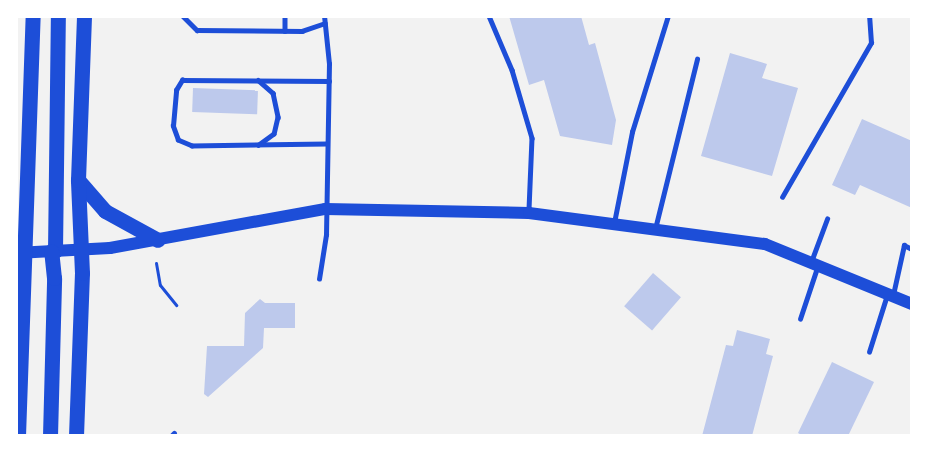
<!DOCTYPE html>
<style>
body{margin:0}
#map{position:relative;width:928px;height:452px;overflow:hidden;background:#f2f2f2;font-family:Cabin,sans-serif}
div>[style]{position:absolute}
.building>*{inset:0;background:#bdc9ec;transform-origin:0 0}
.path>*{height:3px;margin:-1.5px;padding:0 1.5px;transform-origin:1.5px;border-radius:1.5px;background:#1d4ed8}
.service>*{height:4.5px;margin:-2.25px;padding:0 2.25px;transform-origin:2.25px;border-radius:2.25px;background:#1d4ed8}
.secondary>*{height:12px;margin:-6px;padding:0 6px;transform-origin:6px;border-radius:6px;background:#1d4ed8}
.trunk>*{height:15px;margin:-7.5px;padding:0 7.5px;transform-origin:7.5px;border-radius:7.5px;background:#1d4ed8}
span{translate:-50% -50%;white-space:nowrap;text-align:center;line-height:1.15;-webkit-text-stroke:6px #fff;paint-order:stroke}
.frame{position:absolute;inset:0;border:18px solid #fff;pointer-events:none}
</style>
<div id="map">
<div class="building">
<div style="clip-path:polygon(509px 16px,581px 16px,589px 45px,595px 43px,616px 120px,612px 145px,560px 136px,544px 80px,529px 85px)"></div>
<div style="clip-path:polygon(730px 53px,767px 64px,762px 78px,798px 88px,772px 176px,701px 156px)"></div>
<div style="left:193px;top:88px;width:65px;height:24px;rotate:2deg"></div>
<div style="clip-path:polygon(862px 119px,912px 141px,912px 208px,860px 185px,855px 195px,832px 185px)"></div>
<div style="left:653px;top:273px;width:37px;height:44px;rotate:41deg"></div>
<div style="clip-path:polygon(260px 299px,265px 303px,295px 303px,295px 328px,264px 328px,263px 348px,208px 397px,204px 394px,207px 346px,244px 346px,245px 313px)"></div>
<div style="clip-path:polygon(737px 330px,770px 339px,766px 354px,773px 356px,752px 436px,702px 436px,726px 345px,733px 346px)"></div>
<div style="clip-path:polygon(832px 362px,874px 382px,848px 436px,803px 436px,798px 433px)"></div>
</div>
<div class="path">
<div style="left:156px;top:263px;width:22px;rotate:80deg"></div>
<div style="left:160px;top:285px;width:26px;rotate:51deg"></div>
</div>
<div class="service">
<div style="left:183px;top:16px;width:20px;rotate:45deg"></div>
<div style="left:197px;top:30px;width:105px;rotate:0.5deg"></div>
<div style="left:302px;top:31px;width:24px;rotate:-19deg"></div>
<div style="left:285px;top:16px;width:15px;rotate:90deg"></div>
<div style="left:489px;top:16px;width:59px;rotate:66.9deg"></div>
<div style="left:512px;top:70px;width:71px;rotate:73.6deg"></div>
<div style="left:532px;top:138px;width:72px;rotate:92.4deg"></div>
<div style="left:258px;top:80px;width:20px;rotate:41deg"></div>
<div style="left:273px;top:93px;width:25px;rotate:78deg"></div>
<div style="left:278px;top:117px;width:17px;rotate:103deg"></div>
<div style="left:274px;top:134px;width:19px;rotate:144deg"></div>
<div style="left:327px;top:144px;width:135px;rotate:179.2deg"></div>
<div style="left:192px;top:146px;width:15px;rotate:-157deg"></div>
<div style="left:178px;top:140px;width:15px;rotate:-110deg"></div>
<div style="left:173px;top:126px;width:36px;rotate:-85deg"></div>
<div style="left:176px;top:90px;width:12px;rotate:-59deg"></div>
<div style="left:182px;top:80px;width:147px;rotate:0.4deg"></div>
<div style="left:782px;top:197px;width:178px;rotate:-60deg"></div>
<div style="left:871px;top:43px;width:27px;rotate:-94deg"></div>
<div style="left:614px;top:223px;width:93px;rotate:-78.8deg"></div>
<div style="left:632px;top:132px;width:121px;rotate:-72.8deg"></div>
<div style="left:655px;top:229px;width:175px;rotate:-76.1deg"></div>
<div style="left:811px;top:262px;width:46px;rotate:-69.6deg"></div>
<div style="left:319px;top:279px;width:45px;rotate:-81deg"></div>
<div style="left:326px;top:235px;width:171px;rotate:-89deg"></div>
<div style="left:329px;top:64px;width:48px;rotate:-95.9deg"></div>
<div style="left:893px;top:295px;width:51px;rotate:-77.6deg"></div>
<div style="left:904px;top:245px;width:9px;rotate:27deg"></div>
<div style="left:800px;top:319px;width:54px;rotate:-71.6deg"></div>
<div style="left:869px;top:352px;width:60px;rotate:-72.5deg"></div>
<div style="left:171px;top:436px;width:4px;rotate:-45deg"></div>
</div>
<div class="secondary">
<div style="left:16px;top:253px;width:94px;rotate:-3deg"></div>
<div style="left:110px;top:248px;width:219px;rotate:-10.3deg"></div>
<div style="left:325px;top:209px;width:204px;rotate:1.1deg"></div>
<div style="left:529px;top:213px;width:238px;rotate:7.5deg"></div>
<div style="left:765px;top:244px;width:159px;rotate:22.2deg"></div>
</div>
<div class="trunk">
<div style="left:78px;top:180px;width:41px;rotate:48.9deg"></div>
<div style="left:105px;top:211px;width:60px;rotate:28.7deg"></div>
<div style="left:55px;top:251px;width:235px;rotate:-89.3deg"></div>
<div style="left:18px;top:436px;width:420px;rotate:-88deg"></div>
<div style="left:50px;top:436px;width:158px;rotate:-88.5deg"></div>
<div style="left:54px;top:278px;width:27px;rotate:-96deg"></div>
<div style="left:76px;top:436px;width:163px;rotate:-87.9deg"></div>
<div style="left:82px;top:273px;width:93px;rotate:-92.5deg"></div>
<div style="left:78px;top:180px;width:164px;rotate:-87.9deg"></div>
</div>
<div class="frame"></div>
</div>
